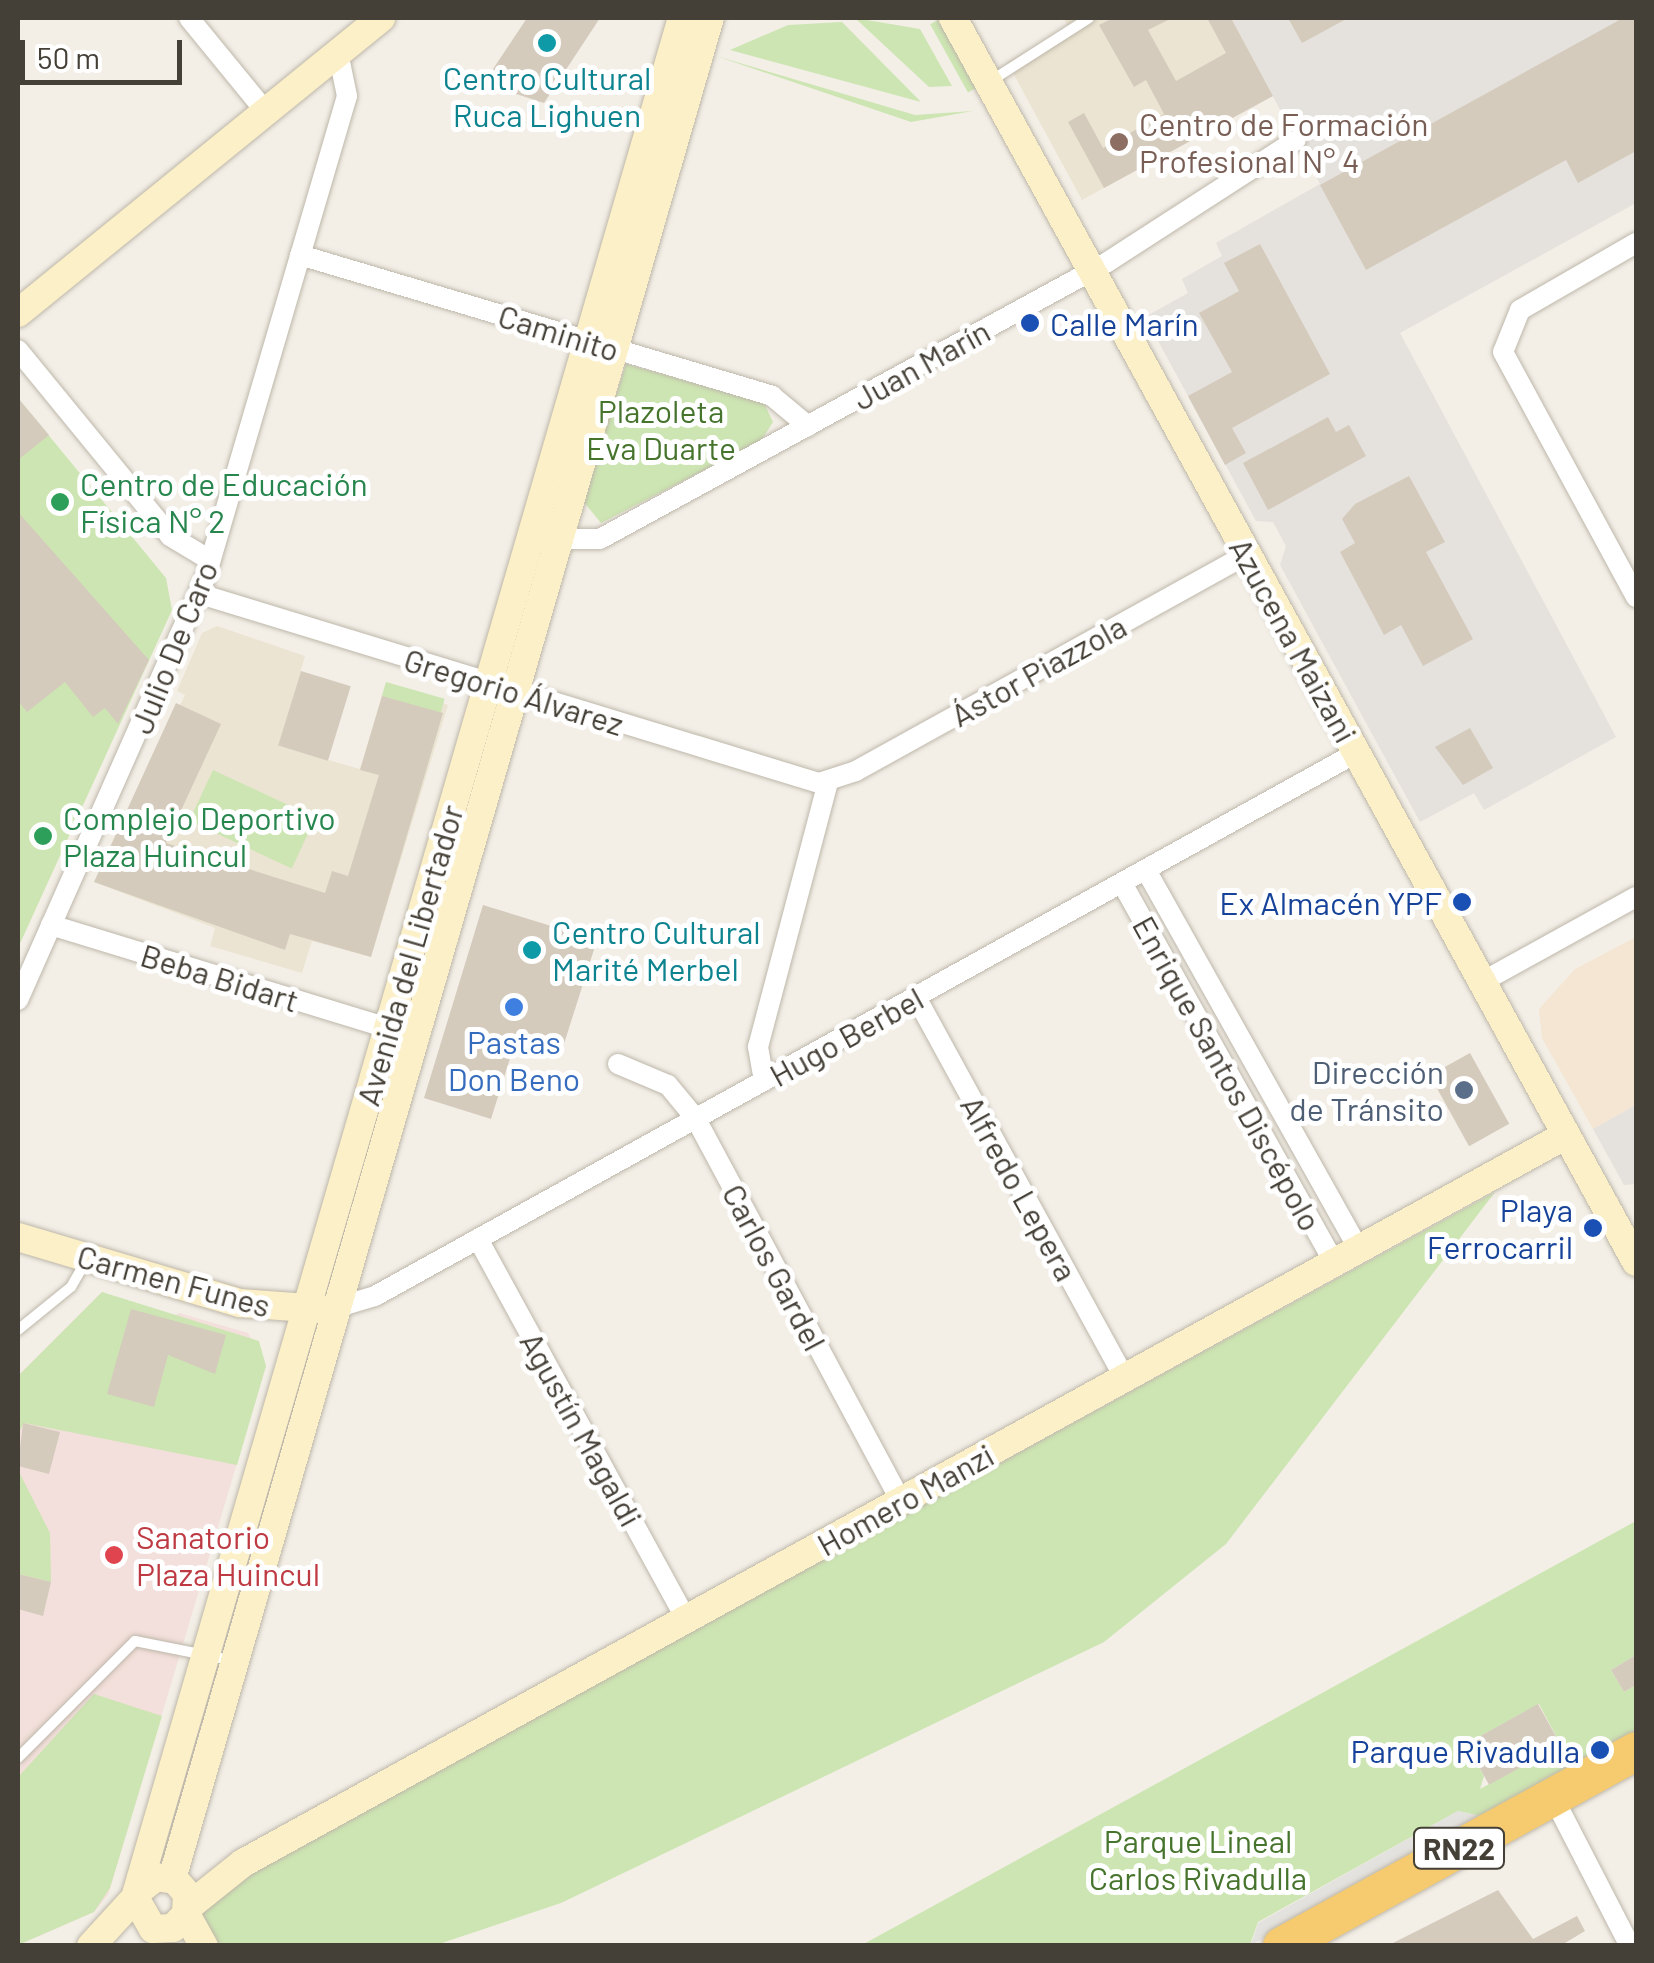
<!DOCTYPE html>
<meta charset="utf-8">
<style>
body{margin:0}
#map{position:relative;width:1654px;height:1963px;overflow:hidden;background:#f3efe7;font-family:Barlow,sans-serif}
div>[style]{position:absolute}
.commercial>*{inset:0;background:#f4e6d3}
.industrial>*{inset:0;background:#e5e1dc}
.education>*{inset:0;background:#ebe4d2}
.medical>*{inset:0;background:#f3dfdb}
.green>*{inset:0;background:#cde5b2;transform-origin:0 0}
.parking>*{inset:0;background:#e4e2df}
.building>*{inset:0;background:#d4cbbd;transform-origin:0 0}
.roads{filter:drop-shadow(0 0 2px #beb7aa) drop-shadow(0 0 2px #beb7aa)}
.lane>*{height:10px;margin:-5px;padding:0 5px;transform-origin:5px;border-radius:5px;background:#fff}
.street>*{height:20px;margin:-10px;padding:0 10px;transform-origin:10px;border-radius:10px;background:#fff}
.secondary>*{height:28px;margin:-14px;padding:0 14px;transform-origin:14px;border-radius:14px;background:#fcf0c8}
.highway>*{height:38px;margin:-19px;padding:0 19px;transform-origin:19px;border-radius:19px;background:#f6cb6f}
.dots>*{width:28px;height:28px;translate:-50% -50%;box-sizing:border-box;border:5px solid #fff;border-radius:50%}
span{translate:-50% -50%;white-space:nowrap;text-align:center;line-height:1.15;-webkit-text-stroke:10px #fff;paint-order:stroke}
.shield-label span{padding:2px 8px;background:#fff;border:2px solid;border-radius:8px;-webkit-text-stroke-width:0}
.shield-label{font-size:30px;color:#454037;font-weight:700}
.culture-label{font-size:32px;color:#0d838f}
.left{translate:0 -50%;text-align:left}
.education-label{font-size:32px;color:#785e54}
.transit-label{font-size:32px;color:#164399}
.right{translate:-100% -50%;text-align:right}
.street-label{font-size:32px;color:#454037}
.park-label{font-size:32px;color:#47742d}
.leisure-label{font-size:32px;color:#27864d}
.shop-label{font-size:32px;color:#366cbe}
.service-label{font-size:32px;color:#4e5e75}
.health-label{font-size:32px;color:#be3a42}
.frame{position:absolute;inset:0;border:20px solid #454037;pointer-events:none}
.scale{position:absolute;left:20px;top:40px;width:162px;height:45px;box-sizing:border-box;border:5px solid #454037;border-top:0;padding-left:12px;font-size:30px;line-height:35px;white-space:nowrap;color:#454037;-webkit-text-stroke:8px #fff;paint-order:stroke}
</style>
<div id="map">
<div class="commercial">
<div style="clip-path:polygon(1636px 937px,1636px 1105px,1593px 1129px,1542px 1038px,1539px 1009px,1575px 969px)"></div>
</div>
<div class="industrial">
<div style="clip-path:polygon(1231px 18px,1636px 18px,1636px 203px,1400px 333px,1616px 737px,1484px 810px,1474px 793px,1420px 822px,1280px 565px,1286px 546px,1273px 522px,1256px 521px,1145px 317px,1188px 293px,1182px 279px,1222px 256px,1216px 243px,1320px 184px)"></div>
<div style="clip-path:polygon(1636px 1105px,1636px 1184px,1624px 1185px,1593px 1129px)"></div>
</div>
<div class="education">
<div style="clip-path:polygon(1064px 18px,1231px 18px,1273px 96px,1082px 200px,1007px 62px,1069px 29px)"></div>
<div style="clip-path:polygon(217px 626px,305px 656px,279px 746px,360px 769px,386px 682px,448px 705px,371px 957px,312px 941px,302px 973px,210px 946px,215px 928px,94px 882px,185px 695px,177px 691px,202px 633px)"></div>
</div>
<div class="medical">
<div style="clip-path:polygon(102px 1292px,169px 1319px,179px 1313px,248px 1333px,266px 1366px,108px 1895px,94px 1912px,18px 1945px,18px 1376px)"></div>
</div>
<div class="green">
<div style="clip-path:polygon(855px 18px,920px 29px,952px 86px,929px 87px)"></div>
<div style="left:938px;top:20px;width:78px;height:9px;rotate:61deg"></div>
<div style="clip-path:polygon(842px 22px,921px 102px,730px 50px,788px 25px)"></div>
<div style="clip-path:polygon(716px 56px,915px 115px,973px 111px,911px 122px)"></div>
<div style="clip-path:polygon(626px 364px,764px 403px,773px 422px,761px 441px,601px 523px,583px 501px)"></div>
<div style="clip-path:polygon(18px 398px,166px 578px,172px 610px,18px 948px)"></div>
<div style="left:386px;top:682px;width:61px;height:15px;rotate:16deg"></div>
<div style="left:213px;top:770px;width:113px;height:56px;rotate:25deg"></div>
<div style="clip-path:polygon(1495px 1192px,1226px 1544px,1104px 1642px,561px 1903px,436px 1945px,215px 1946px,200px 1917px,211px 1895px)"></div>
<div style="clip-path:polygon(102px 1292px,259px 1341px,266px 1366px,237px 1465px,24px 1423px,18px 1434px,18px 1376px)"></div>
<div style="clip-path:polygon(18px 1470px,50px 1533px,51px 1582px,18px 1574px)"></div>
<div style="clip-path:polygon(evenodd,1636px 1521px,1636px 1655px,1611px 1670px,1624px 1692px,1636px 1685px,1636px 1733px,1480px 1816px,1458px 1811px,1258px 1922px,1250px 1945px,860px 1946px,1636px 1521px,1539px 1704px,1561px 1745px,1480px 1789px,1484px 1776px,1466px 1744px,1539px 1704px)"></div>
<div style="clip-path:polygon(94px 1694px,162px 1716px,110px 1888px,94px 1912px,18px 1945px,18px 1777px)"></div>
</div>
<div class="parking">
<div style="clip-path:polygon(1458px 1811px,1480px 1816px,1251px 1945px,1258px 1923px)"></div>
</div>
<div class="building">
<div style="clip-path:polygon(527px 18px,600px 18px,544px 103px,513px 93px,493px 69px)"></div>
<div style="clip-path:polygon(1113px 18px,1172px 18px,1148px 30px,1176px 81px,1226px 53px,1207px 18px,1231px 18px,1273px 96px,1104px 188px,1068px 122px,1084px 113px,1103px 148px,1164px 114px,1146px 80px,1134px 87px,1099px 25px)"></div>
<div style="clip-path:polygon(1288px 18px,1348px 18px,1302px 43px)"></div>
<div style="clip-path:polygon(1623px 18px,1636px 18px,1636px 151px,1578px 183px,1566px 160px,1366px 270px,1320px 185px)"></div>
<div style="clip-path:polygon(1260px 244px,1330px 374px,1232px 428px,1246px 453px,1225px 465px,1188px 396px,1232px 372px,1199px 313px,1239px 291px,1224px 263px)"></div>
<div style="clip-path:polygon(18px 398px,49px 435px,18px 460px)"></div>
<div style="clip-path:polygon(1328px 417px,1336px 432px,1349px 425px,1366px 456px,1268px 510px,1243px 463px)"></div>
<div style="clip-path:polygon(1409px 476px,1445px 542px,1426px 552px,1473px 639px,1423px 666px,1401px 625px,1384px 635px,1340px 552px,1355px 543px,1342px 519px,1355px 504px)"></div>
<div style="clip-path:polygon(18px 512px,149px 660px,118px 724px,105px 708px,93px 717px,65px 682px,27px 712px,18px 701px)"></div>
<div style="left:301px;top:671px;width:52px;height:78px;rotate:17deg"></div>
<div style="clip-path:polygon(382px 696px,443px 713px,371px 957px,290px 934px,285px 950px,94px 882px,176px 703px,221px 724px,166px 843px,325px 893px,332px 871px,348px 876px,379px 775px,360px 770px)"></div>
<div style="clip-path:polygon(1470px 728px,1493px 768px,1463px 785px,1435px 747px)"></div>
<div style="clip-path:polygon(483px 905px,597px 940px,563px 1047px,518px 1033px,491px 1119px,424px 1098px)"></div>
<div style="left:1470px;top:1053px;width:81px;height:46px;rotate:61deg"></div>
<div style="clip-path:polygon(131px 1309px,226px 1335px,215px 1374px,168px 1355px,154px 1407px,107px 1394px)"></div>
<div style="clip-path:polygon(23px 1423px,60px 1432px,49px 1474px,18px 1466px)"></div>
<div style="clip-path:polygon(18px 1574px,51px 1582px,43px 1616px,18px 1609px)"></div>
<div style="clip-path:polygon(1636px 1655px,1636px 1685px,1624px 1692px,1611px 1670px)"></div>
<div style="left:1538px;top:1704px;width:47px;height:82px;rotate:61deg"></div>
<div style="clip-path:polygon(1498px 1890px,1533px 1939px,1577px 1916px,1585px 1931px,1560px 1946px,1387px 1946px)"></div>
</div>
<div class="roads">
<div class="lane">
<div style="left:989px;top:82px;width:119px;rotate:-32.6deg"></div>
<div style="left:18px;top:1330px;width:68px;rotate:-39.1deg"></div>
<div style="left:71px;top:1287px;width:30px;rotate:-60deg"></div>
<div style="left:18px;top:1758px;width:165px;rotate:-45deg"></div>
<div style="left:135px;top:1641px;width:97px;rotate:11.3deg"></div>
</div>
<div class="street">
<div style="left:189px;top:18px;width:120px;rotate:50.7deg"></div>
<div style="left:1636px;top:243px;width:134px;rotate:150deg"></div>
<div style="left:1520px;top:310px;width:45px;rotate:112deg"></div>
<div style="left:1503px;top:352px;width:279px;rotate:61.5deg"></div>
<div style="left:300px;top:255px;width:493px;rotate:16.6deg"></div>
<div style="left:772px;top:396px;width:47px;rotate:39.8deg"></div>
<div style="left:18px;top:350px;width:240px;rotate:50.7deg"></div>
<div style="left:170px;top:536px;width:47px;rotate:31deg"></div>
<div style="left:548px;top:539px;width:52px"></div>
<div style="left:600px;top:539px;width:576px;rotate:-28.61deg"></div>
<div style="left:1106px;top:263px;width:226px;rotate:-32.9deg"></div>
<div style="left:200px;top:594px;width:647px;rotate:16.98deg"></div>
<div style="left:819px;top:783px;width:39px;rotate:-18deg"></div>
<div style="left:856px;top:771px;width:447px;rotate:-29deg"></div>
<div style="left:1146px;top:870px;width:435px;rotate:60.7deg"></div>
<div style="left:1122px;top:883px;width:435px;rotate:60.8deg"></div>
<div style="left:51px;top:925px;width:352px;rotate:17deg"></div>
<div style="left:1482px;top:982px;width:176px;rotate:-28.9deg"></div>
<div style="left:916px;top:997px;width:435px;rotate:61.3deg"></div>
<div style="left:18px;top:1000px;width:464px;rotate:-66.1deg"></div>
<div style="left:206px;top:576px;width:500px;rotate:-73.63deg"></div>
<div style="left:347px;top:96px;width:45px;rotate:-101.6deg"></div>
<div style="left:618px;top:1064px;width:54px;rotate:22.8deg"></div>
<div style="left:668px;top:1085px;width:44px;rotate:50.5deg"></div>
<div style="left:696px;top:1119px;width:434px;rotate:61.8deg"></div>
<div style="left:764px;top:1081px;width:35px;rotate:-100deg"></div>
<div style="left:758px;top:1047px;width:274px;rotate:-75.2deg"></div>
<div style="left:478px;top:1239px;width:433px;rotate:61.3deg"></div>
<div style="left:332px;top:1309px;width:45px;rotate:-16.8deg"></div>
<div style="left:375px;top:1296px;width:1121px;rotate:-28.97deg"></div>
<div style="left:1553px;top:1797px;width:168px;rotate:62.7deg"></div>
</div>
<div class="secondary">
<div style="left:953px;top:18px;width:1419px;rotate:61.23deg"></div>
<div style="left:18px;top:313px;width:468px;rotate:-39.1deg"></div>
<div style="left:18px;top:1237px;width:232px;rotate:16.6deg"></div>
<div style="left:240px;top:1303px;width:81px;rotate:4.2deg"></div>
<div style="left:172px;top:1879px;width:1937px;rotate:-73.88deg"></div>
<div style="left:137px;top:1892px;width:24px;rotate:-38deg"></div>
<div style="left:156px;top:1877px;width:19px;rotate:9deg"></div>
<div style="left:175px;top:1880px;width:18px;rotate:49deg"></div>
<div style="left:187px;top:1894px;width:20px;rotate:93deg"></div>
<div style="left:186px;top:1914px;width:19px;rotate:133deg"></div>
<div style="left:173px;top:1928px;width:20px;rotate:177deg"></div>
<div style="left:153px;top:1929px;width:36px;rotate:-120deg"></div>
<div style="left:135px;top:1898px;width:1958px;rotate:-73.78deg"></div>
<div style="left:188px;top:1907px;width:70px;rotate:-38.7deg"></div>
<div style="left:243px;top:1863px;width:1510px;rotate:-28.82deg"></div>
<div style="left:186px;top:1914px;width:37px;rotate:61deg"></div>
<div style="left:91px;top:1946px;width:65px;rotate:-47.5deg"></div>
</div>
<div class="highway">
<div style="left:1282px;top:1946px;width:404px;rotate:-28.8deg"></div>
</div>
</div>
<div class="dots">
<div style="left:547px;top:43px;background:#0f9aa8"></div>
<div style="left:1119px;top:142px;background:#8d6e63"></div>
<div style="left:1030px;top:323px;background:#1a4fb4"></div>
<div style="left:60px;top:502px;background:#2e9e5b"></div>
<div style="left:43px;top:836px;background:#2e9e5b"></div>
<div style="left:1462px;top:902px;background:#1a4fb4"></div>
<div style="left:532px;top:950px;background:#0f9aa8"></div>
<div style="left:514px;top:1007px;background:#3f7fe0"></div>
<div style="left:1464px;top:1090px;background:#5c6f8a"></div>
<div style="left:1593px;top:1228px;background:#1a4fb4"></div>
<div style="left:114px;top:1555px;background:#e0444e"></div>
<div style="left:1600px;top:1750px;background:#1a4fb4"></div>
</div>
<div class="shield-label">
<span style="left:1459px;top:1848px">RN22</span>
</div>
<div class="culture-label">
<span style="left:547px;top:96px">Centro Cultural<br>Ruca Lighuen</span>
<span class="left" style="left:552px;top:950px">Centro Cultural<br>Marité Merbel</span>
</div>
<div class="education-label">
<span class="left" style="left:1139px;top:142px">Centro de Formación<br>Profesional N° 4</span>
</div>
<div class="transit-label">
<span class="left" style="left:1050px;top:323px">Calle Marín</span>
<span class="right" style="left:1442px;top:902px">Ex Almacén YPF</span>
<span class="right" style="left:1573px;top:1228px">Playa<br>Ferrocarril</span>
<span class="right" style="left:1580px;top:1750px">Parque Rivadulla</span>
</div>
<div class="street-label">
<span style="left:559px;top:332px;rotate:17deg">Caminito</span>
<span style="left:921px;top:364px;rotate:-29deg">Juan Marín</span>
<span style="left:1294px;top:640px;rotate:61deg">Azucena Maizani</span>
<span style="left:173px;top:647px;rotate:-68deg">Julio De Caro</span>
<span style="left:1038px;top:670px;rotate:-29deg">Ástor Piazzola</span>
<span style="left:514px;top:691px;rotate:17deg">Gregorio Álvarez</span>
<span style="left:409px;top:955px;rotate:-74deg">Avenida del Libertador</span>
<span style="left:220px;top:977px;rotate:17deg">Beba Bidart</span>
<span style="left:846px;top:1036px;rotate:-29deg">Hugo Berbel</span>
<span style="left:1228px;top:1073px;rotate:61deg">Enrique Santos Discépolo</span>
<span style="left:1020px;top:1188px;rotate:61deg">Alfredo Lepera</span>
<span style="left:775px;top:1267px;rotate:62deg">Carlos Gardel</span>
<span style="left:174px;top:1280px;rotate:15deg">Carmen Funes</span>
<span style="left:582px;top:1429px;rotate:61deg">Agustín Magaldi</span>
<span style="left:905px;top:1499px;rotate:-29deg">Homero Manzi</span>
</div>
<div class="park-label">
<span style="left:661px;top:429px">Plazoleta<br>Eva Duarte</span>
<span style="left:1198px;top:1859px">Parque Lineal<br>Carlos Rivadulla</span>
</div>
<div class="leisure-label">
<span class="left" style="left:80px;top:502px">Centro de Educación<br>Física N° 2</span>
<span class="left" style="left:63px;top:836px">Complejo Deportivo<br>Plaza Huincul</span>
</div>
<div class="shop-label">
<span style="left:514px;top:1060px">Pastas<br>Don Beno</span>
</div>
<div class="service-label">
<span class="right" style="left:1444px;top:1090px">Dirección<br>de Tránsito</span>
</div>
<div class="health-label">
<span class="left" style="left:136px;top:1555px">Sanatorio<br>Plaza Huincul</span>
</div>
<div class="frame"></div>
<div class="scale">50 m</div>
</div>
